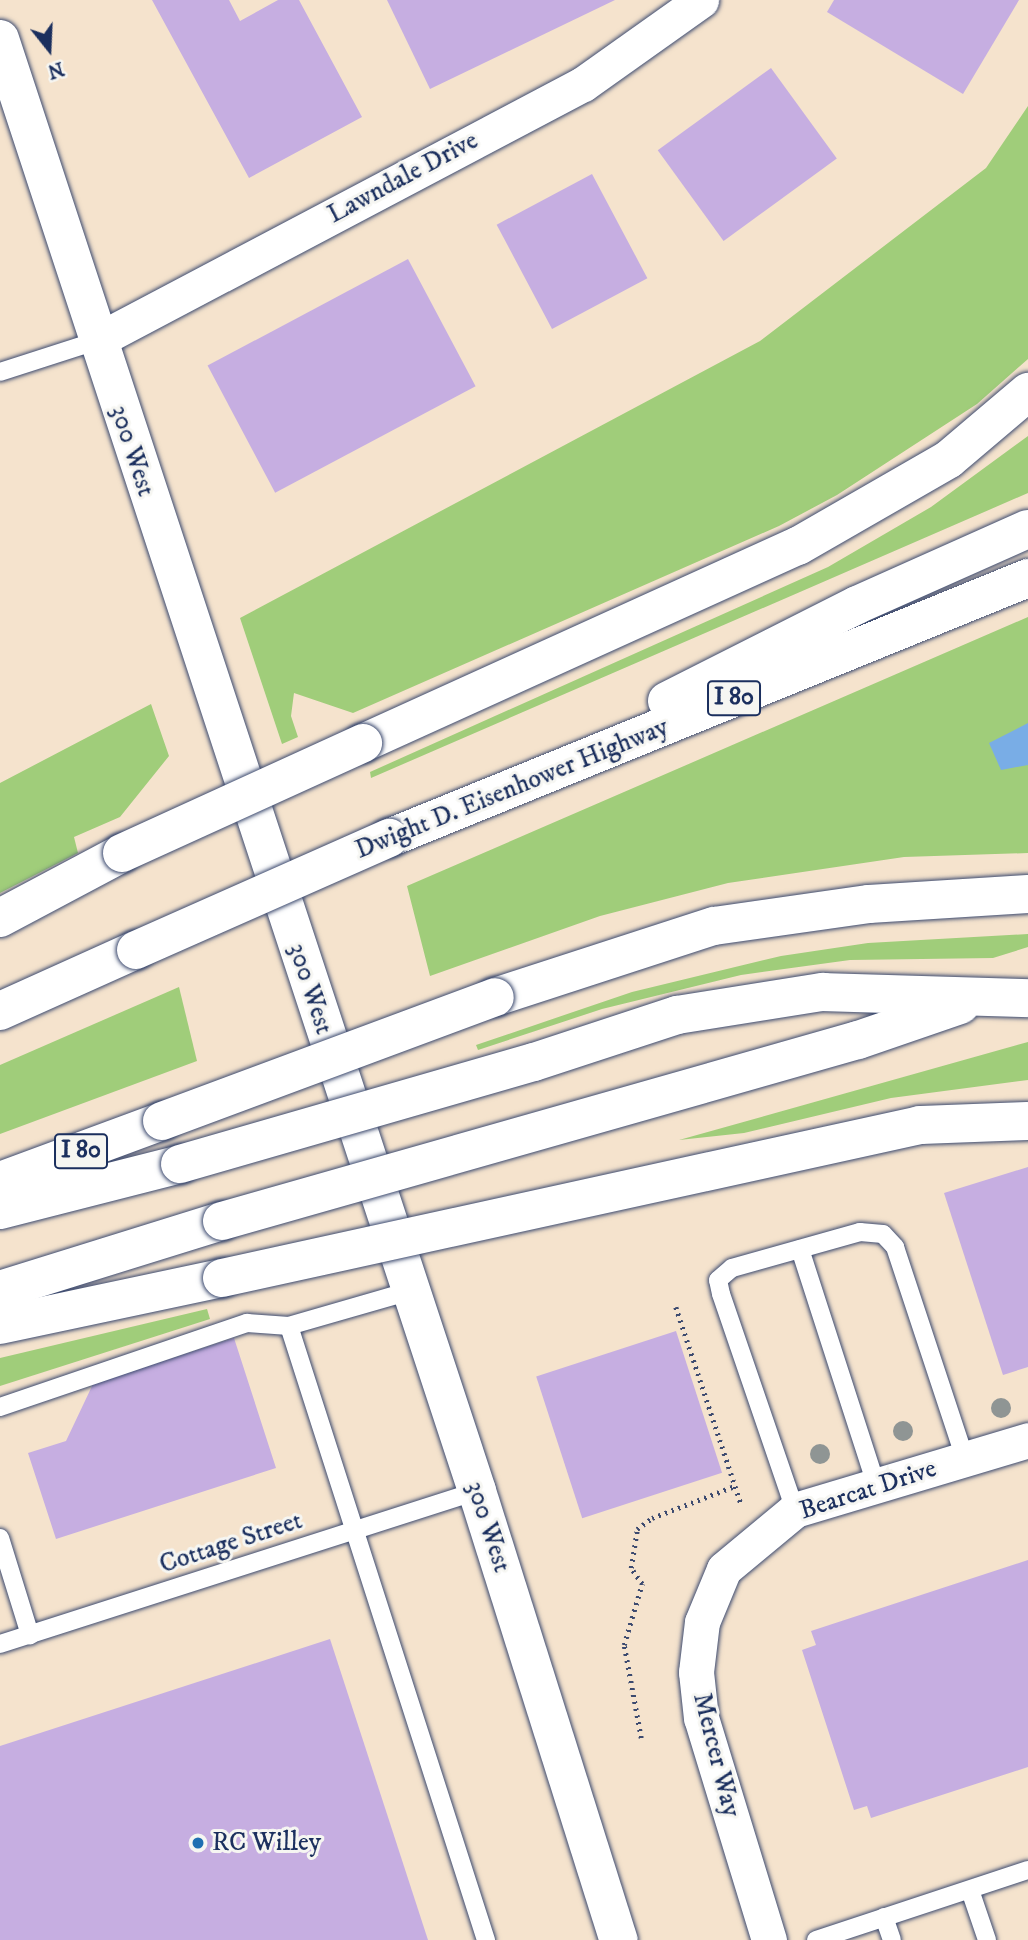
<!DOCTYPE html>
<style>
body{margin:0}
#map{position:relative;width:1028px;height:1940px;overflow:hidden;background:#f5e3cd;font-family:"IM FELL DW Pica",serif}
div>[style]{position:absolute}
.green>*{inset:0;background:#a0cd7a}
.water>*{inset:0;background:#79ade6}
.building>*{inset:0;background:#c6aee1;transform-origin:0 0}
.path>*{height:4.5px;margin-top:-2.25px;transform-origin:0;background:repeating-linear-gradient(90deg,#3c4a6f 0 2px,transparent 0 7px)}
.roads{filter:drop-shadow(0 0 2px #3c4a6f) drop-shadow(0 0 2px #3c4a6f)}
.lane>*{height:18px;margin:-9px;padding:0 9px;transform-origin:9px;border-radius:9px;background:#fff}
.street>*{height:35px;margin:-17.5px;padding:0 17.5px;transform-origin:17.5px;border-radius:17.5px;background:#fff}
.secondary>*{height:38px;margin:-19px;padding:0 19px;transform-origin:19px;border-radius:19px;background:#fff}
.highway>*{height:38px;margin:-19px;padding:0 19px;transform-origin:19px;border-radius:19px;background:#fff}
.bridges{filter:drop-shadow(0 0 2px #3c4a6f) drop-shadow(0 0 2px #3c4a6f)}
.highway-bridge>*{height:38px;margin:-19px;padding:0 19px;transform-origin:19px;border-radius:19px;background:#fff}
.trees>*{width:20px;height:20px;margin:-10px;border-radius:50%;background:#8f9594}
.dots>*{width:19px;height:19px;translate:-50% -50%;box-sizing:border-box;border:4px solid #f6f6f2;border-radius:50%}
span{translate:-50% -50%;white-space:nowrap;text-align:center;line-height:1.15;-webkit-text-stroke:6px #f6f6f2;paint-order:stroke}
.shield-label span{padding:2px 5px;background:#f6f6f2;border:2px solid;border-radius:5px;-webkit-text-stroke-width:0}
.shield-label{font-size:24px;color:#1b2f5e;font-weight:700}
.street-label{font-size:26px;color:#1b2f5e}
.poi-label{font-size:26px;color:#1b2f5e}
.left{translate:0 -50%;text-align:left}
.north{position:absolute;left:14px;top:14px;width:70px;height:70px;-webkit-text-stroke:5px #f6f6f2;paint-order:stroke;rotate:162deg;font-size:19px;font-weight:700;line-height:28px;text-align:center;color:#1b2f5e}
.north::after{content:'';display:block;margin:auto;width:24px;height:32px;background:#1b2f5e;clip-path:polygon(50% 0,100% 100%,50% 72%,0 100%)}
</style>
<div id="map">
<div class="green">
<div style="clip-path:polygon(1028px 106px,1028px 359px,977px 404px,837px 495px,779px 526px,353px 713px,294px 693px,291px 716px,298px 737px,282px 744px,240px 618px,760px 341px,986px 168px)"></div>
<div style="clip-path:polygon(1028px 436px,1028px 493px,371px 778px,370px 772px,828px 567px,931px 507px)"></div>
<div style="clip-path:polygon(1028px 617px,1028px 853px,904px 857px,728px 883px,600px 916px,430px 976px,407px 886px)"></div>
<div style="clip-path:polygon(151px 704px,169px 756px,120px 817px,74px 837px,78px 853px,0 893px,0 783px)"></div>
<div style="clip-path:polygon(1028px 934px,1028px 947px,993px 958px,850px 960px,741px 975px,602px 1009px,478px 1050px,476px 1045px,632px 992px,781px 956px,868px 943px)"></div>
<div style="clip-path:polygon(179px 987px,197px 1061px,0 1134px,0 1065px)"></div>
<div style="clip-path:polygon(1028px 1042px,1028px 1080px,891px 1098px,744px 1133px,679px 1140px)"></div>
<div style="clip-path:polygon(207px 1309px,210px 1319px,0 1386px,0 1358px)"></div>
</div>
<div class="water">
<div style="clip-path:polygon(1028px 723px,1028px 765px,1001px 770px,989px 743px)"></div>
</div>
<div class="building">
<div style="clip-path:polygon(152px 0,229px 0,240px 21px,278px 0,299px 0,362px 117px,249px 178px)"></div>
<div style="clip-path:polygon(387px 0,615px 0,430px 89px)"></div>
<div style="clip-path:polygon(834px 0,1019px 0,963px 94px,827px 12px)"></div>
<div style="left:771px;top:68px;width:112px;height:140px;rotate:54deg"></div>
<div style="left:592px;top:174px;width:118px;height:108px;rotate:62deg"></div>
<div style="left:408px;top:259px;width:144px;height:227px;rotate:62deg"></div>
<div style="clip-path:polygon(1028px 1167px,1028px 1367px,1003px 1375px,944px 1193px)"></div>
<div style="left:676px;top:1331px;width:149px;height:147px;rotate:72deg"></div>
<div style="clip-path:polygon(234px 1338px,276px 1468px,56px 1539px,28px 1453px,66px 1441px,93px 1384px)"></div>
<div style="clip-path:polygon(1028px 1560px,1028px 1767px,871px 1818px,867px 1806px,854px 1810px,802px 1650px,816px 1645px,811px 1631px)"></div>
<div style="clip-path:polygon(330px 1639px,428px 1940px,0 1940px,0 1746px)"></div>
</div>
<div class="path">
<div style="left:676px;top:1307px;width:206px;rotate:71.7deg"></div>
<div style="left:641px;top:1738px;width:95px;rotate:-100.4deg"></div>
<div style="left:624px;top:1645px;width:64px;rotate:-73.6deg"></div>
<div style="left:642px;top:1584px;width:19px;rotate:-125deg"></div>
<div style="left:631px;top:1568px;width:39px;rotate:-81deg"></div>
<div style="left:637px;top:1529px;width:19px;rotate:-36deg"></div>
<div style="left:652px;top:1518px;width:89px;rotate:-21.1deg"></div>
</div>
<div class="roads">
<div class="lane">
<div style="left:0;top:372px;width:101px;rotate:-17.9deg"></div>
<div style="left:800px;top:1249px;width:248px;rotate:72.1deg"></div>
<div style="left:410px;top:1291px;width:126px;rotate:163.9deg"></div>
<div style="left:289px;top:1326px;width:645px;rotate:72.21deg"></div>
<div style="left:0;top:1407px;width:261px;rotate:-18.8deg"></div>
<div style="left:247px;top:1323px;width:42px;rotate:4.1deg"></div>
<div style="left:795px;top:1510px;width:228px;rotate:-108.9deg"></div>
<div style="left:721px;top:1294px;width:14px;rotate:-102deg"></div>
<div style="left:718px;top:1280px;width:18px;rotate:-41deg"></div>
<div style="left:732px;top:1268px;width:133px;rotate:-15.7deg"></div>
<div style="left:860px;top:1232px;width:23px;rotate:5deg"></div>
<div style="left:883px;top:1234px;width:18px;rotate:47deg"></div>
<div style="left:895px;top:1247px;width:223px;rotate:71.7deg"></div>
<div style="left:0;top:1538px;width:102px;rotate:72.8deg"></div>
<div style="left:0;top:1644px;width:501px;rotate:-17.78deg"></div>
<div style="left:970px;top:1890px;width:53px;rotate:71.2deg"></div>
<div style="left:884px;top:1917px;width:24px;rotate:71deg"></div>
<div style="left:816px;top:1940px;width:223px;rotate:-18.3deg"></div>
</div>
<div class="street">
<div style="left:96px;top:341px;width:551px;rotate:-27.82deg"></div>
<div style="left:583px;top:84px;width:145px;rotate:-35.4deg"></div>
<div style="left:769px;top:1940px;width:232px;rotate:-107deg"></div>
<div style="left:701px;top:1718px;width:46px;rotate:-96.2deg"></div>
<div style="left:696px;top:1672px;width:50px;rotate:-83.2deg"></div>
<div style="left:702px;top:1622px;width:57px;rotate:-67.5deg"></div>
<div style="left:724px;top:1569px;width:92px;rotate:-39.7deg"></div>
<div style="left:795px;top:1510px;width:243px;rotate:-16.7deg"></div>
</div>
<div class="secondary">
<div style="left:0;top:39px;width:1528px;rotate:71.81deg"></div>
<div style="left:477px;top:1491px;width:471px;rotate:72.5deg"></div>
</div>
<div class="highway">
<div style="left:667px;top:701px;width:213px;rotate:-26.8deg"></div>
<div style="left:857px;top:605px;width:187px;rotate:-24deg"></div>
<div style="left:363px;top:743px;width:478px;rotate:-24.4deg"></div>
<div style="left:798px;top:546px;width:174px;rotate:-29.9deg"></div>
<div style="left:949px;top:459px;width:104px;rotate:-40.3deg"></div>
<div style="left:389px;top:838px;width:690px;rotate:-22.14deg"></div>
<div style="left:0;top:918px;width:138px;rotate:-28deg"></div>
<div style="left:495px;top:997px;width:230px;rotate:-18deg"></div>
<div style="left:714px;top:926px;width:157px;rotate:-8.1deg"></div>
<div style="left:869px;top:904px;width:159px;rotate:-3.6deg"></div>
<div style="left:0;top:1011px;width:149px;rotate:-24.2deg"></div>
<div style="left:0;top:1181px;width:173px;rotate:-20.3deg"></div>
<div style="left:0;top:1210px;width:186px;rotate:-14.3deg"></div>
<div style="left:0;top:1290px;width:232px;rotate:-17.3deg"></div>
<div style="left:0;top:1325px;width:227px;rotate:-12deg"></div>
</div>
</div>
<div class="bridges">
<div class="highway-bridge">
<div style="left:122px;top:853px;width:265px;rotate:-24.5deg"></div>
<div style="left:136px;top:950px;width:277px;rotate:-23.9deg"></div>
<div style="left:162px;top:1121px;width:355px;rotate:-20.4deg"></div>
<div style="left:180px;top:1164px;width:368px;rotate:-16.1deg"></div>
<div style="left:534px;top:1062px;width:151px;rotate:-18.2deg"></div>
<div style="left:677px;top:1015px;width:148px;rotate:-9deg"></div>
<div style="left:823px;top:992px;width:205px;rotate:1.7deg"></div>
<div style="left:222px;top:1221px;width:661px;rotate:-15.89deg"></div>
<div style="left:858px;top:1040px;width:108px;rotate:-18.9deg"></div>
<div style="left:222px;top:1278px;width:715px;rotate:-12.36deg"></div>
<div style="left:920px;top:1125px;width:108px;rotate:-2.1deg"></div>
</div>
</div>
<div class="trees">
<div style="left:1001px;top:1408px"></div>
<div style="left:903px;top:1431px"></div>
<div style="left:820px;top:1454px"></div>
</div>
<div class="dots">
<div style="left:198px;top:1843px;background:#1f6fb2"></div>
</div>
<div class="shield-label">
<span style="left:734px;top:698px">I 80</span>
<span style="left:81px;top:1151px">I 80</span>
</div>
<div class="street-label">
<span style="left:403px;top:178px;rotate:-28deg">Lawndale Drive</span>
<span style="left:132px;top:451px;rotate:72deg">300 West</span>
<span style="left:512px;top:789px;rotate:-22deg">Dwight D. Eisenhower Highway</span>
<span style="left:310px;top:989px;rotate:72deg">300 West</span>
<span style="left:868px;top:1490px;rotate:-18deg">Bearcat Drive</span>
<span style="left:488px;top:1527px;rotate:72deg">300 West</span>
<span style="left:231px;top:1543px;rotate:-18deg">Cottage Street</span>
<span style="left:716px;top:1755px;rotate:76deg">Mercer Way</span>
</div>
<div class="poi-label">
<span class="left" style="left:212px;top:1843px">RC Willey</span>
</div>
<div class="north">N</div>
</div>
